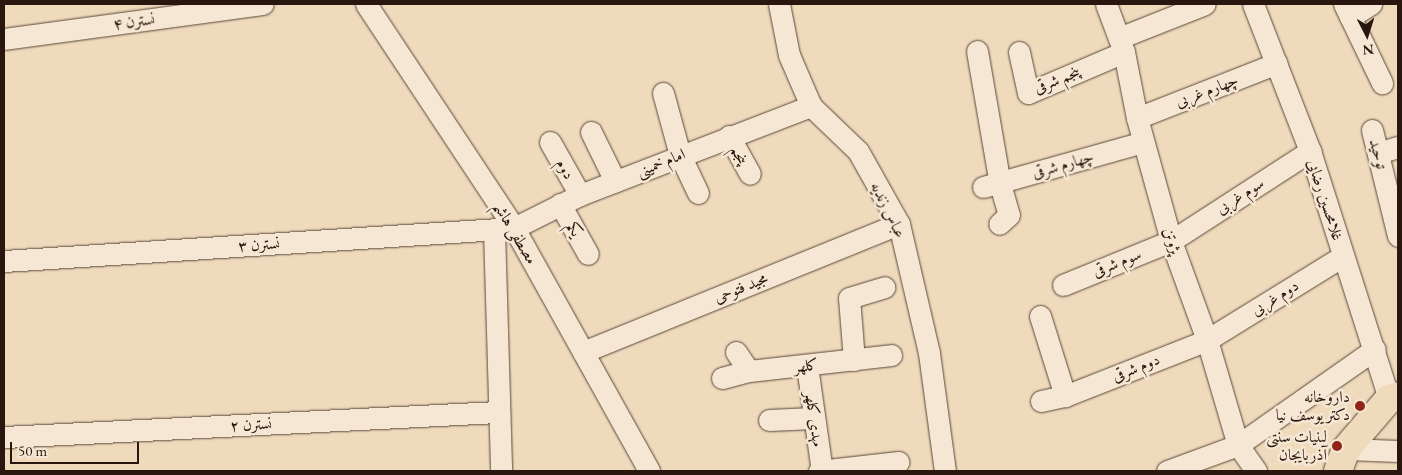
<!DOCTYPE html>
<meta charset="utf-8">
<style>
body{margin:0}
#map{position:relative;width:1402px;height:475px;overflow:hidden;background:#efdabc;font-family:"EB Garamond",Amiri,serif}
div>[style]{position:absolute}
.roads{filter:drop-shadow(0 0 1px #5a473a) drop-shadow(0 0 1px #5a473a)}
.minor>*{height:21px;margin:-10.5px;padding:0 10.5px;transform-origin:10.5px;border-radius:10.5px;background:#f5e7d3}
.major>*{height:28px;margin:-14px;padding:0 14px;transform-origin:14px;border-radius:14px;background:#efdabc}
.dots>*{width:14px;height:14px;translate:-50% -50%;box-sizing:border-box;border:2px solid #f5e7d3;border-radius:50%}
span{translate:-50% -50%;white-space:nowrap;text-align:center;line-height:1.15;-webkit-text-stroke:5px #f5e7d3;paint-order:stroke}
.street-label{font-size:16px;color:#28160f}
.poi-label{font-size:16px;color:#28160f}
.right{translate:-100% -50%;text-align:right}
.frame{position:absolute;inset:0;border:5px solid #28160f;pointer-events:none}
.north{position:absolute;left:1342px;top:10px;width:50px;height:50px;-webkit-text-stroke:4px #f5e7d3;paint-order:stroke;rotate:175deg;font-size:14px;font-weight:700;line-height:20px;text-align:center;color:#28160f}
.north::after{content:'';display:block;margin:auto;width:18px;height:22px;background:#28160f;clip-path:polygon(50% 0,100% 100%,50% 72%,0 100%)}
.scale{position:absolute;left:10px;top:442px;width:129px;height:22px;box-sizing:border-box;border:2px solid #28160f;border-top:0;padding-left:6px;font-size:15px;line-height:18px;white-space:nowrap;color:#28160f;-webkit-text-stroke:4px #f5e7d3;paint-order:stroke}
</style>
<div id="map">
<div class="roads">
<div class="minor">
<div style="left:366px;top:4px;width:268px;rotate:56.5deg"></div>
<div style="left:514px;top:228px;width:278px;rotate:60.9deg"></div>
<div style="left:779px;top:4px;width:52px;rotate:78.9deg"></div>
<div style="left:789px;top:55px;width:56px;rotate:66.7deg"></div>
<div style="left:811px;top:106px;width:65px;rotate:43.8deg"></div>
<div style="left:858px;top:151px;width:84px;rotate:60.7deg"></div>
<div style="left:899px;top:224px;width:132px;rotate:76.9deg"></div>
<div style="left:929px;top:353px;width:119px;rotate:82.3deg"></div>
<div style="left:1106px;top:4px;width:51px;rotate:69.4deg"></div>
<div style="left:1124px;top:52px;width:67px;rotate:78.9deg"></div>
<div style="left:1137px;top:118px;width:128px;rotate:74.5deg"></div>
<div style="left:1171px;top:241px;width:105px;rotate:70deg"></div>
<div style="left:1207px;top:340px;width:109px;rotate:73.6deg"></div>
<div style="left:1238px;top:445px;width:32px;rotate:55deg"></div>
<div style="left:1253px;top:4px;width:158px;rotate:68.8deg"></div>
<div style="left:1310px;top:151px;width:260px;rotate:72.3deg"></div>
<div style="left:1344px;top:4px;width:88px;rotate:64.3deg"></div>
<div style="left:1350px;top:17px;width:25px;rotate:-32deg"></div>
<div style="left:1119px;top:38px;width:92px;rotate:-21.6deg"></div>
<div style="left:4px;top:39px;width:261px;rotate:-7.7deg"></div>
<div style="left:977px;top:51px;width:135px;rotate:80.2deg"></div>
<div style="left:1000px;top:184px;width:32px;rotate:74deg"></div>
<div style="left:1009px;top:215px;width:13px;rotate:138deg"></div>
<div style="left:1019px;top:52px;width:42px;rotate:77.6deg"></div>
<div style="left:1028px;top:93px;width:104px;rotate:-23.1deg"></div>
<div style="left:663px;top:93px;width:64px;rotate:74.7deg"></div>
<div style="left:680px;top:155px;width:42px;rotate:64.7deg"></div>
<div style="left:1137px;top:118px;width:150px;rotate:-21.4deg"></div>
<div style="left:1372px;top:130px;width:109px;rotate:76.2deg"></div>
<div style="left:591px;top:132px;width:55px;rotate:63.9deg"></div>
<div style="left:729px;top:136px;width:43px;rotate:61.1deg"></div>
<div style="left:550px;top:142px;width:61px;rotate:60.5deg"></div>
<div style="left:1378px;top:153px;width:21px;rotate:-17deg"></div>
<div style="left:983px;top:187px;width:166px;rotate:-15.7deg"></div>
<div style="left:560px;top:204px;width:57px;rotate:60.8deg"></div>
<div style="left:494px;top:230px;width:241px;rotate:88.3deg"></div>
<div style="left:4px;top:261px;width:511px;rotate:-3.7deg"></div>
<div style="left:514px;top:228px;width:74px;rotate:-26.6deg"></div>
<div style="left:580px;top:195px;width:248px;rotate:-21.1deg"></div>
<div style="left:1063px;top:285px;width:117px;rotate:-22.2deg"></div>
<div style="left:1171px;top:241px;width:166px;rotate:-32.9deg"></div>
<div style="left:1040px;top:316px;width:84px;rotate:72.6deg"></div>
<div style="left:583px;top:352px;width:341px;rotate:-22.1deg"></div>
<div style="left:736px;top:352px;width:23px;rotate:56deg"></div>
<div style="left:854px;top:360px;width:62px;rotate:-94.6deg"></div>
<div style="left:849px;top:298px;width:37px;rotate:-17deg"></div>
<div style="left:807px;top:366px;width:106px;rotate:81.9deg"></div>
<div style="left:722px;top:378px;width:28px;rotate:-15deg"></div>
<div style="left:749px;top:371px;width:143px;rotate:-6.4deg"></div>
<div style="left:1041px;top:401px;width:25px;rotate:-12deg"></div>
<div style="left:1065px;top:396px;width:153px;rotate:-21.5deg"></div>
<div style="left:1207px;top:340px;width:160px;rotate:-31.7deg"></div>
<div style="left:769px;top:420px;width:44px;rotate:-2.6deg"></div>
<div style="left:4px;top:437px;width:496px;rotate:-2.9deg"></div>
<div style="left:1346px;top:449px;width:52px;rotate:2.2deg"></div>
<div style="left:819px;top:471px;width:80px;rotate:-6.5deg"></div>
<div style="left:1167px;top:471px;width:76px;rotate:-20.1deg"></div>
<div style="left:1238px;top:445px;width:167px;rotate:-35deg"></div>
</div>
<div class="major">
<div style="left:1338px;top:471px;width:23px;rotate:-70deg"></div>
<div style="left:1346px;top:449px;width:66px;rotate:-49.3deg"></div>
<div style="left:1389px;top:399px;width:9px;rotate:-18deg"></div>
</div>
</div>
<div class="dots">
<div style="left:1360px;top:406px;background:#8f2418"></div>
<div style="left:1337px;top:446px;background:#8f2418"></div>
</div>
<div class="street-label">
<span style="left:134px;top:22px;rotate:-8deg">نسترن ۴</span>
<span style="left:1057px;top:80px;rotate:-22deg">پنجم شرقی</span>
<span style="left:1207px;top:91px;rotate:-21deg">چهارم غربی</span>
<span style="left:1378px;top:154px;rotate:75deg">توحید</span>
<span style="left:739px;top:155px;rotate:61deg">پنجم</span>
<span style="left:661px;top:163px;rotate:-22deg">امام خمینی</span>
<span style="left:1063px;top:165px;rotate:-16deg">چهارم شرقی</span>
<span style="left:565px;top:169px;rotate:60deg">دوم</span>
<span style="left:1240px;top:196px;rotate:-33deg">سوم غربی</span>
<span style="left:1325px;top:200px;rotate:72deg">غلامحسین رضایی</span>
<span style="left:888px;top:210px;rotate:64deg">عباس زندیه</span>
<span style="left:574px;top:229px;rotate:60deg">یکم</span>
<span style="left:515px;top:233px;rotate:59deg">مصطفی هاشم</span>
<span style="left:1172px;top:241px;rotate:72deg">پژوتن</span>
<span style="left:259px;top:245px;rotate:-4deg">نسترن ۳</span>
<span style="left:1117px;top:263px;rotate:-22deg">سوم شرقی</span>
<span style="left:741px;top:288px;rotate:-22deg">مجید فتوحی</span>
<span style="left:1275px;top:298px;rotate:-32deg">دوم غربی</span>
<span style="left:806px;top:366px;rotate:-6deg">کلهر</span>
<span style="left:1136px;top:368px;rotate:-22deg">دوم شرقی</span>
<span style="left:814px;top:419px;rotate:82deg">مهدی کلهر</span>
<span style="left:251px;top:425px;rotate:-3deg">نسترن ۲</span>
</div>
<div class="poi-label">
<span class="right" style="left:1350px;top:406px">داروخانه<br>دکتر یوسف نیا</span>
<span class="right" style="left:1327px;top:446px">لبنیات سنتی<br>آذربایجان</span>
</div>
<div class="frame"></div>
<div class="north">N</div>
<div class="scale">50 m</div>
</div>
